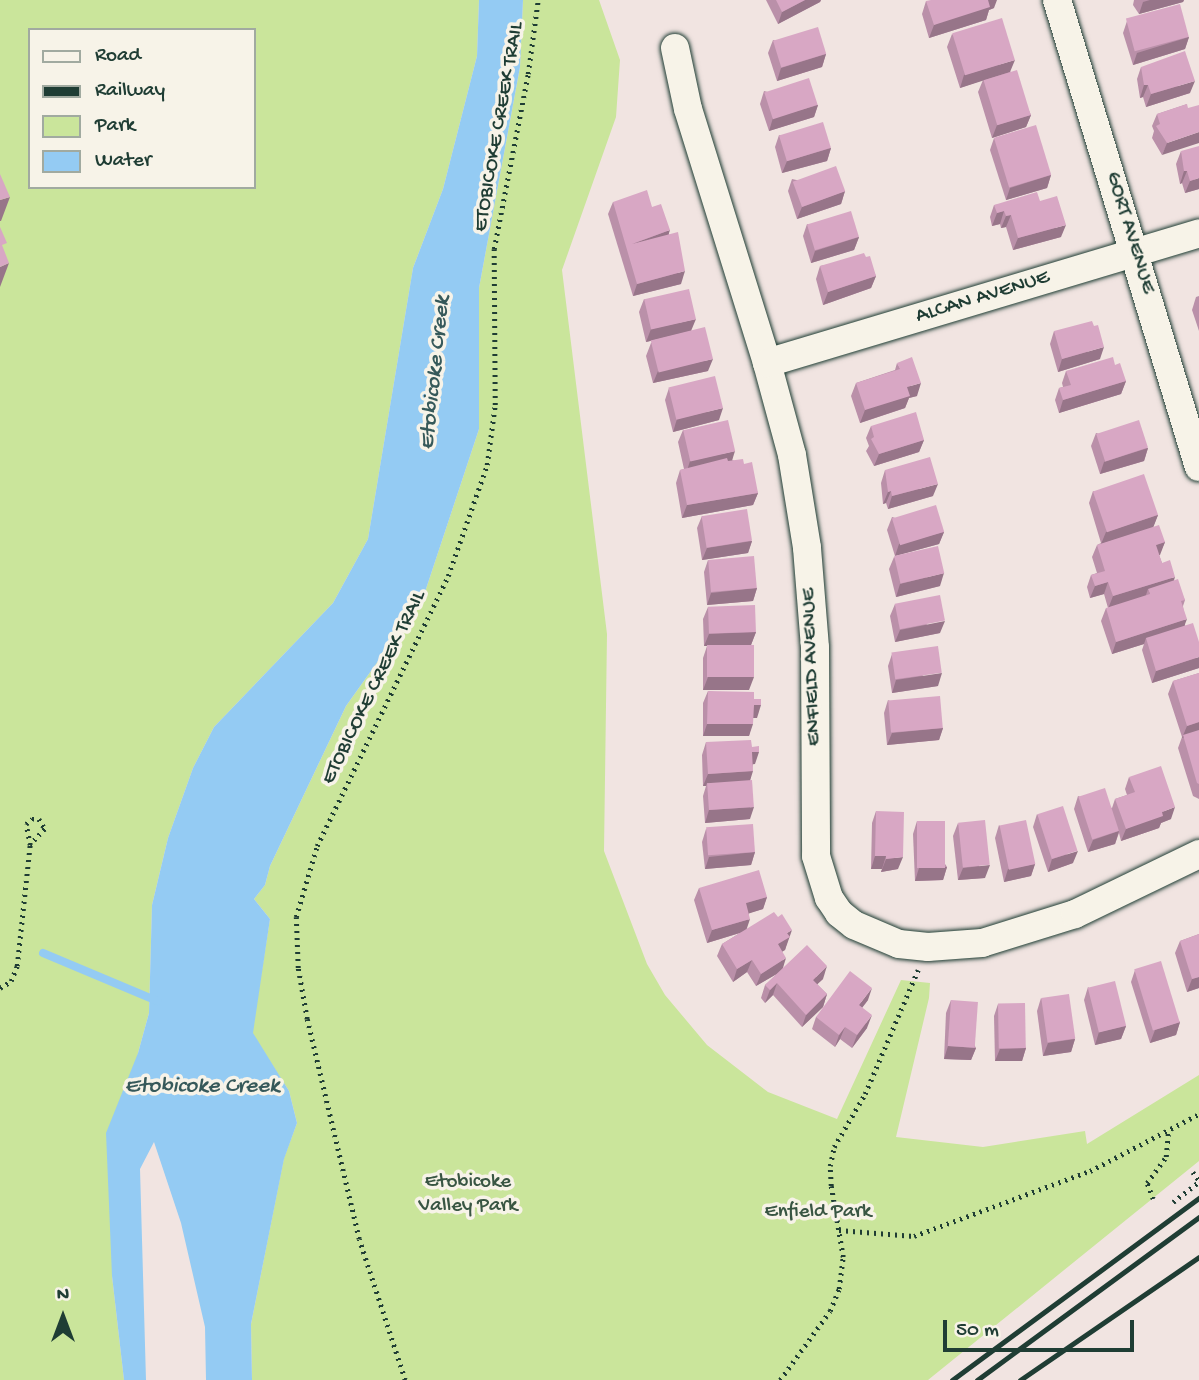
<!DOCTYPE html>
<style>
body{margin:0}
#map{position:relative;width:1199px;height:1380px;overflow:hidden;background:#f1e4e1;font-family:"Gochi Hand",sans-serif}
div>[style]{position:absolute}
.green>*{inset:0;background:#cae59b}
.water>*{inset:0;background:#94cbf3}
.stream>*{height:8px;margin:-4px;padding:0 4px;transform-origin:4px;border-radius:4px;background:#94cbf3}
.path>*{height:4.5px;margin-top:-2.25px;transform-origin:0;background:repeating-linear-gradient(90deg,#1f3d34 0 2px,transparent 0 7px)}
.roads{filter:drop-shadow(0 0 2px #1f3d34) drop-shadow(0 0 2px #1f3d34)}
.minor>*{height:28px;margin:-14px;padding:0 14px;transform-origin:14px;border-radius:14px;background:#f7f3e8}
.rail>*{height:5px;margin:-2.5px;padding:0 2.5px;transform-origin:2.5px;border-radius:2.5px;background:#1f3d34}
.wall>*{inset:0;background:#ba90a9}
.shaded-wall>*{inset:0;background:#977589}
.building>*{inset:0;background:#d8a7c4;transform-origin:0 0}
span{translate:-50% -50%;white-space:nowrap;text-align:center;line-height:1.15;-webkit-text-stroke:7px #f7f3e8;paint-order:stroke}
.street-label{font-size:21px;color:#1f3d34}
.park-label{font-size:21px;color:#395643}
.water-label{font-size:23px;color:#36595a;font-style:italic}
.legend{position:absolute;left:28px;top:28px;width:228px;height:161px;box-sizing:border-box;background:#f7f3e8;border:2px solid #a1aaa0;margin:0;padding:9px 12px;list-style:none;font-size:21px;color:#1f3d34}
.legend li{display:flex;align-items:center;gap:14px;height:35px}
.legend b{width:35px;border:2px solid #a1aaa0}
.north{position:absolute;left:28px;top:1282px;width:70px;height:70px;-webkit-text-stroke:5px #f7f3e8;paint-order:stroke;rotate:0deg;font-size:19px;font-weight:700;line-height:28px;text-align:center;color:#1f3d34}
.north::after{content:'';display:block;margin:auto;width:24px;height:32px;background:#1f3d34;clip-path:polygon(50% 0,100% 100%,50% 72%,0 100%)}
.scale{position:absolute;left:943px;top:1320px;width:191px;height:32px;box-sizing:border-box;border:4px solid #1f3d34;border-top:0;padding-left:9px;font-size:21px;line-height:24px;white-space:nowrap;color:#1f3d34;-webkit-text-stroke:5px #f7f3e8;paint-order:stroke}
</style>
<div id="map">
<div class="green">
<div style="clip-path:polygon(evenodd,0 0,479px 0,477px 56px,443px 189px,413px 268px,368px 539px,333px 603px,214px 727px,193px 768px,168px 838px,152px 905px,149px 1013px,138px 1053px,112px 1276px,124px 1380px,0 1380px,0 0,30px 30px,254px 30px,254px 187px,30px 187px,30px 30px)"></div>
<div style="clip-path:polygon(523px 0,599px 0,620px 60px,616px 117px,562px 270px,607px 634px,604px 851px,647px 964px,665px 995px,707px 1045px,768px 1092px,837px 1119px,901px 980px,930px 983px,929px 998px,896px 1137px,983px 1147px,1085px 1131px,1087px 1144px,1199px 1075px,1199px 1161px,928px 1380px,252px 1380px,251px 1324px,284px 1158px,297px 1123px,289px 1091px,252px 1033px,270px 919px,254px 899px,265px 885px,270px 866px,346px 706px,423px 598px,479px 429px,479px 288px,520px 67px)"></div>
</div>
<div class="water">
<div style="clip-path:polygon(479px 0,523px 0,520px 67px,479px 288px,479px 429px,423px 598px,346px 706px,270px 866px,265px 885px,254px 899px,270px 919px,253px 1033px,289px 1091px,297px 1123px,284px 1159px,251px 1324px,252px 1380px,206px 1380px,205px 1327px,181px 1223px,154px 1142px,140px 1169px,146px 1380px,124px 1380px,112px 1276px,106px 1133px,138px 1053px,149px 1013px,152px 905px,168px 838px,193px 768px,214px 727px,333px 603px,368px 539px,413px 268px,443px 189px,477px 56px)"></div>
</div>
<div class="stream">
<div style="left:43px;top:953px;width:124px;rotate:22.8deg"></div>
</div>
<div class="path">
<div style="left:0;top:988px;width:13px;rotate:-32deg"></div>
<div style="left:11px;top:981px;width:16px;rotate:-68deg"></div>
<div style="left:17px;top:966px;width:122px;rotate:-83.9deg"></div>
<div style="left:30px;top:845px;width:21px;rotate:-101deg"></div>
<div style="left:26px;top:824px;width:8px;rotate:-40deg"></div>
<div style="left:32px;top:819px;width:7px"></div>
<div style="left:39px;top:819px;width:12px;rotate:59deg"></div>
<div style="left:45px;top:829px;width:22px;rotate:133deg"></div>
<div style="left:1193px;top:1172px;width:10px;rotate:53deg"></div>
<div style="left:1153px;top:1199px;width:17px;rotate:-111deg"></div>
<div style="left:1147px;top:1183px;width:32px;rotate:-54deg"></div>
<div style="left:1166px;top:1157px;width:25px;rotate:-85deg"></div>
<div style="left:1173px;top:1202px;width:33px;rotate:-38deg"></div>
<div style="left:839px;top:1230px;width:75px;rotate:4.6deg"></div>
<div style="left:914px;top:1236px;width:188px;rotate:-20.3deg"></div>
<div style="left:1090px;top:1171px;width:123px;rotate:-27.6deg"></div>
<div style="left:405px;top:1380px;width:148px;rotate:-108.1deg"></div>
<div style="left:359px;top:1239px;width:226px;rotate:-103.3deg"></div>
<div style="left:307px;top:1019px;width:52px;rotate:-100deg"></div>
<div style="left:298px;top:968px;width:51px;rotate:-92.2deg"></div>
<div style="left:296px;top:917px;width:74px;rotate:-73.5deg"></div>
<div style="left:317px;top:846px;width:300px;rotate:-64.1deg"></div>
<div style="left:448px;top:576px;width:118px;rotate:-70.6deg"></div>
<div style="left:487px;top:465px;width:61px;rotate:-82.4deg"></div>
<div style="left:495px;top:405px;width:156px;rotate:-90.4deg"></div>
<div style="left:494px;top:249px;width:178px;rotate:-79deg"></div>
<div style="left:528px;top:74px;width:75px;rotate:-82.3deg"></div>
<div style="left:780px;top:1380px;width:85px;rotate:-54.1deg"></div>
<div style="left:830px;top:1311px;width:24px;rotate:-68deg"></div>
<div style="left:839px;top:1289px;width:32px;rotate:-83deg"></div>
<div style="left:843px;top:1257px;width:72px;rotate:-99.6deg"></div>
<div style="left:831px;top:1186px;width:20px;rotate:-93deg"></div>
<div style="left:830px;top:1166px;width:19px;rotate:-78deg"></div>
<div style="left:834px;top:1147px;width:61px;rotate:-59.7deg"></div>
<div style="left:865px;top:1094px;width:135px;rotate:-66.9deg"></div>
</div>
<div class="roads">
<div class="minor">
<div style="left:1057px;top:0;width:488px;rotate:73.1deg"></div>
<div style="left:675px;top:48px;width:62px;rotate:78deg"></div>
<div style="left:688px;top:109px;width:266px;rotate:72.7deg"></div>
<div style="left:767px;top:363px;width:95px;rotate:74.8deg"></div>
<div style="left:792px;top:455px;width:94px;rotate:80.8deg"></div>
<div style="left:807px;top:548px;width:100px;rotate:85.4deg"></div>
<div style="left:815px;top:648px;width:208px;rotate:89.7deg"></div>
<div style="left:816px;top:856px;width:44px;rotate:72.8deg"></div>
<div style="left:829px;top:898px;width:18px;rotate:56deg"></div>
<div style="left:839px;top:913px;width:19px;rotate:39deg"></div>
<div style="left:854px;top:925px;width:49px;rotate:22.9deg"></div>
<div style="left:899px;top:944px;width:29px;rotate:6deg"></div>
<div style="left:928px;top:947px;width:54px;rotate:-4.2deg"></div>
<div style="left:982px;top:943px;width:97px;rotate:-17.3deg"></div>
<div style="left:1075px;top:914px;width:138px;rotate:-25.8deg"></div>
<div style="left:767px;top:363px;width:451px;rotate:-16.7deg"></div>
</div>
</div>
<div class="rail">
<div style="left:952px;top:1380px;width:307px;rotate:-36.4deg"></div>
<div style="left:977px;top:1380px;width:275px;rotate:-36.3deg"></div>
<div style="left:1020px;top:1380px;width:217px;rotate:-34.5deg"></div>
</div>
<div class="wall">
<div style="clip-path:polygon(766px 0,821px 0,820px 2px,778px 24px)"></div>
<div style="clip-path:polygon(1134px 0,1184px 0,1183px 2px,1139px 14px,1133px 5px)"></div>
<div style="clip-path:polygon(926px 1px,994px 8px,989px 10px,986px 20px,929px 38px,922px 14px)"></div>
<div style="clip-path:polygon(1127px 21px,1189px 37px,1185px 49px,1133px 65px,1123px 33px)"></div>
<div style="clip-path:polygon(952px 34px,1011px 72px,1031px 115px,1026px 127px,992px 138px,978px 92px,983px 80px,960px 88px,947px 47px)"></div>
<div style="clip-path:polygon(773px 40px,826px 54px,822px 67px,777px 81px,768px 53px)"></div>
<div style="clip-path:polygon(1141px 67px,1190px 93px,1146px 107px,1143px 97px,1140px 98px,1137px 79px)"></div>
<div style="clip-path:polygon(764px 91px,818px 105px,814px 117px,769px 131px,760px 104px)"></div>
<div style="clip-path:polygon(1187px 104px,1162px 155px,1152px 138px,1154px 131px,1152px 126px,1157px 114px)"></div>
<div style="clip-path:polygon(779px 135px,831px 148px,827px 161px,782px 173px,775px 147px)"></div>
<div style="clip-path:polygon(994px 138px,1051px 175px,1047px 188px,1006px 200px,990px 150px)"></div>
<div style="clip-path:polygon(1181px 151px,1199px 189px,1185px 193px,1182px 183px,1180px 184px,1176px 164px)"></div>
<div style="clip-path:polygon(792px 179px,845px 191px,841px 204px,797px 219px,788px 191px)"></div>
<div style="clip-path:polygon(1040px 201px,1061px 237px,1013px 250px,1006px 227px,1001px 228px,1000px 224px,992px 226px,990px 217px,994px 205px)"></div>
<div style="clip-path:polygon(613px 202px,652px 207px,669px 234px,681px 284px,633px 296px,608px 214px)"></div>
<div style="clip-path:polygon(807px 224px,859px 237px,854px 250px,811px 263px,803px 236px)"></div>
<div style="clip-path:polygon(866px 257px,876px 276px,871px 288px,823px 305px,816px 279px,820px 266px)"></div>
<div style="clip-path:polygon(1199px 296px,1199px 331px,1192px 310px,1196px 297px)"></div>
<div style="clip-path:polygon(644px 299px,692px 331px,708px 371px,653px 383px,646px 356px,651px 343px,688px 332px,646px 342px,639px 312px)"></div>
<div style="clip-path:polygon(1054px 331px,1100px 359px,1058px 372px,1050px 344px)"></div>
<div style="clip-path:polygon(897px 363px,917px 396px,909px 398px,905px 408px,860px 423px,851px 396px,856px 383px,895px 370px)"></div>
<div style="clip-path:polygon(1115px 365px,1126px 381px,1121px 394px,1059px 413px,1055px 400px,1059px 388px,1063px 387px,1062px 383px,1066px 371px)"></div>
<div style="clip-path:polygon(669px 388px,719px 420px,673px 432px,665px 400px)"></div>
<div style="clip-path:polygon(871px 426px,924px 440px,919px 452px,874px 466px,866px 451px,869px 446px,866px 438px)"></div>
<div style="clip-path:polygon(683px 430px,732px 460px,744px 464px,758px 493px,753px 505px,682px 518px,676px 483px,680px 470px,684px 469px,678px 442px)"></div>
<div style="clip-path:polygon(1096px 433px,1148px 448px,1144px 461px,1100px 474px,1091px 446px)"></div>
<div style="clip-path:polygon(885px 470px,933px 496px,888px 509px,886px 503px,883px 504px,881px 483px)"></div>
<div style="clip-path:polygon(1093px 491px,1158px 515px,1153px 527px,1165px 542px,1159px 555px,1162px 563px,1174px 581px,1185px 600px,1183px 606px,1185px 625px,1199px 668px,1152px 683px,1142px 650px,1144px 644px,1112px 654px,1101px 621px,1106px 608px,1108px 608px,1104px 594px,1090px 598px,1087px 587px,1091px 575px,1097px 573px,1092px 557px,1097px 545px,1101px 543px,1089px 503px)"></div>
<div style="clip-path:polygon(702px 516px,752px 541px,748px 553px,702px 560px,697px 528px)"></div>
<div style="clip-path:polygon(892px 517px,944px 532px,939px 544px,895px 556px,887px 530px)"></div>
<div style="clip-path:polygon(894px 557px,940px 586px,896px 597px,889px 569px)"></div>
<div style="clip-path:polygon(708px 560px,757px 588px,753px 601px,707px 605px,704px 572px)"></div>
<div style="clip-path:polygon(895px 604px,940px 633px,895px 642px,890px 616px)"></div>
<div style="clip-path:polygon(708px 607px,756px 632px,751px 645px,749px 690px,703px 690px,703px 658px,707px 646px,704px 646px,703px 619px)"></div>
<div style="clip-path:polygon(892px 654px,938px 686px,892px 693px,888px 666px)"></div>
<div style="clip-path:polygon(1199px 673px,1199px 799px,1193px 796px,1178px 748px,1182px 737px,1168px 694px,1173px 681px)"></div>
<div style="clip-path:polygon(708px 691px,754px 699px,757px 718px,753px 718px,749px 736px,703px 736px,703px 703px)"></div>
<div style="clip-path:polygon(888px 700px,943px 728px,939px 740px,887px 745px,884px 713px)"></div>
<div style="clip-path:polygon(706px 742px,752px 747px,755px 764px,753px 764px,750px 780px,750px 819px,705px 823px,703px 796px,706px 786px,703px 786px,702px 755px)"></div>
<div style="clip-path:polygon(1129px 777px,1171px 819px,1161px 823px,1159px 828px,1121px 841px,1119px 833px,1115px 844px,1088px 852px,1074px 809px,1078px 796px,1112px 808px,1115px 799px,1127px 795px,1125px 789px)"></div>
<div style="clip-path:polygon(876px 811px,898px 869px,881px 872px,882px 869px,871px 869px,872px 823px)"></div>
<div style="clip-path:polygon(1037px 814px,1073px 863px,1048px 872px,1033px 827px)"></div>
<div style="clip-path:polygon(917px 821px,947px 867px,943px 880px,915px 881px,913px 834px)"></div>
<div style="clip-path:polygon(958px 823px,985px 878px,958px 880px,953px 836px)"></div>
<div style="clip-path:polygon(999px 825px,1035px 864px,1031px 876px,1004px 882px,995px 838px)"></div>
<div style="clip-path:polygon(706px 829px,755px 852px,751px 865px,705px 869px,702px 842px)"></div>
<div style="clip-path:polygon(699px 888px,767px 897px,763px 909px,749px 913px,746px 929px,789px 936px,785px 950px,782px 951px,783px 968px,823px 979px,817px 984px,827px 994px,823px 1007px,802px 1027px,773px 995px,765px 1003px,761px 998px,765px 985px,778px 973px,756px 986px,747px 972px,733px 982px,717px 956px,722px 944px,740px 933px,707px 943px,694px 900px)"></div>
<div style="clip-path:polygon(1199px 934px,1199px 988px,1187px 992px,1175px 953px,1180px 941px)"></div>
<div style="clip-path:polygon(1135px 970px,1180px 1022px,1176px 1035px,1150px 1043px,1131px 982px)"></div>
<div style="clip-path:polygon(1088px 987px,1126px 1026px,1121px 1039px,1095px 1045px,1084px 1000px)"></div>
<div style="clip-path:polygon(1041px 998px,1075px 1039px,1071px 1052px,1043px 1056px,1037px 1011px)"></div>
<div style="clip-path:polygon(868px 1000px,862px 1008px,867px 1028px,852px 1048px,840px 1039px,835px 1047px,812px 1029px,816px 1017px)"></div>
<div style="clip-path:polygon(951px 1000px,976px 1048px,971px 1060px,944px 1059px,946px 1013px)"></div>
<div style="clip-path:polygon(998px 1004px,1026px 1048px,1022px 1061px,995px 1061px,994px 1016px)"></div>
</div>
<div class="shaded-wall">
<div style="clip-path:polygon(805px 0,821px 0,820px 2px,778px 24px,782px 12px)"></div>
<div style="clip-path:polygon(987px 0,997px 0,994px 8px,989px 10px,986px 20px,929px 38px,934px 25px)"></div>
<div style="clip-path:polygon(1150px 0,1184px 0,1183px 2px,1139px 14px,1143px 2px)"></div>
<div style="clip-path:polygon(1189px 37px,1185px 49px,1133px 65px,1137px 53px)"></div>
<div style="clip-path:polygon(826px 54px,822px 67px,777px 81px,781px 68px)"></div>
<div style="clip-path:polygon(1015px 60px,1010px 72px,960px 88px,964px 75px)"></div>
<div style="clip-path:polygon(1195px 81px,1190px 93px,1146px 107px,1151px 94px)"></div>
<div style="clip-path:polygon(1144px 85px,1148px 85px,1143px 97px,1140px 98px)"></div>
<div style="clip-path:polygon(818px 105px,814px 117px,769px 131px,773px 118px)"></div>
<div style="clip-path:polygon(1031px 115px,1026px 127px,992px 138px,997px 125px)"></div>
<div style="clip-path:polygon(1199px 132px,1199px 143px,1162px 155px,1167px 143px)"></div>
<div style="clip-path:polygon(831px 148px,827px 161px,782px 173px,787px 161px)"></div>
<div style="clip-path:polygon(1184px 171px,1187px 171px,1182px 183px,1180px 184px)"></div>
<div style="clip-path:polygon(1051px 175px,1047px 188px,1006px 200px,1010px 188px)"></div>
<div style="clip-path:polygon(1199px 178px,1199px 189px,1185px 193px,1190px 181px)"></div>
<div style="clip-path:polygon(845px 191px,841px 204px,797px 219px,802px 207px)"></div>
<div style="clip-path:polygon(10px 197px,1px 221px,0 221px,0 200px)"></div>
<div style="clip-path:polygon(1004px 211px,1000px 224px,992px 226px,997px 213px)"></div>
<div style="clip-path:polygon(1011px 215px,1006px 227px,1001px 228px,1006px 216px)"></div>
<div style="clip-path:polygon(1066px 225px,1061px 237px,1013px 250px,1018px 238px)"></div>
<div style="clip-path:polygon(670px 230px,666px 242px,632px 244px)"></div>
<div style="clip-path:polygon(859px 237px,854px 250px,811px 263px,815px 251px)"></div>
<div style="clip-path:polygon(9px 263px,0 287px,0 267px)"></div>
<div style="clip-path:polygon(685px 271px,681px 284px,633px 296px,637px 284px)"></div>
<div style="clip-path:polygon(876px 276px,871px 288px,823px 305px,828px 292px)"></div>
<div style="clip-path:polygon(696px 319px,691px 331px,646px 342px,651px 329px)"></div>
<div style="clip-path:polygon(1104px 347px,1100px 359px,1058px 372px,1062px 359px)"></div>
<div style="clip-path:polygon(713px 359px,708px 371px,653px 383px,658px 371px)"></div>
<div style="clip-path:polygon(1126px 381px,1121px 394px,1059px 413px,1063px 400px)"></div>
<div style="clip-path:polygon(921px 383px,917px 396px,909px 398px,905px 408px,860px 423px,865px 410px,907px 387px)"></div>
<div style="clip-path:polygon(723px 408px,719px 420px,673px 432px,677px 419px)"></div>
<div style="clip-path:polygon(924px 440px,919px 452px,874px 466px,879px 454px)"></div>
<div style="clip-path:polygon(1148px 448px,1144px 461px,1100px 474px,1104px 462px)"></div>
<div style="clip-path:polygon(735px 451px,731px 464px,686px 474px,690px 461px)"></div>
<div style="clip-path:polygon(938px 484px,933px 496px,888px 509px,892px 496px)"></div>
<div style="clip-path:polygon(891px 491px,886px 503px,883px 504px,888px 492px)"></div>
<div style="clip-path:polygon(758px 493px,753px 505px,682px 518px,687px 505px)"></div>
<div style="clip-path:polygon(1158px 515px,1153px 528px,1101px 544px,1106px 532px)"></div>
<div style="clip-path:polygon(944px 532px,939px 544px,895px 556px,899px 544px)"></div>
<div style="clip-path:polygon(752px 541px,748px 553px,702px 560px,707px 548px)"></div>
<div style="clip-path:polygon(1165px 542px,1160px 555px,1152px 557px,1156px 545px)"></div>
<div style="clip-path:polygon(944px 573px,940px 586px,896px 597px,900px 584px)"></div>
<div style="clip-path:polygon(1175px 577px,1171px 590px,1150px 594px,1148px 589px,1145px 598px,1108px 609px,1113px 596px)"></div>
<div style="clip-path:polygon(1108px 582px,1104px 594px,1090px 598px,1095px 586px)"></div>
<div style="clip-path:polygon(757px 588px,753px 601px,707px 605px,711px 593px)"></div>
<div style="clip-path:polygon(1187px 619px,1182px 632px,1146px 638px,1144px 644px,1112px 654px,1116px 642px)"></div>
<div style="clip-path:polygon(945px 621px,940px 633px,895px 642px,900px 630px)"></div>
<div style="clip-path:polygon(756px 632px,751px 645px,704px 646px,709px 634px)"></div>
<div style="clip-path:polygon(1199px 657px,1199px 668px,1152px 683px,1156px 671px)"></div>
<div style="clip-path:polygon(942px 673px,938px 686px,892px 693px,896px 680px)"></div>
<div style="clip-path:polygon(708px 677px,754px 677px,749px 690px,703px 690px)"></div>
<div style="clip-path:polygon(754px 705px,761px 705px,757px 718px,749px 718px)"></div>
<div style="clip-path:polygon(1199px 722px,1199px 733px,1182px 738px,1187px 726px)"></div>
<div style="clip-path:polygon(707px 724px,753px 724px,749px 736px,703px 736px)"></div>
<div style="clip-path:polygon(943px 728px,939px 740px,887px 745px,892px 733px)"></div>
<div style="clip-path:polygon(752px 752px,759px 752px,755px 764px,748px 765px)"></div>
<div style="clip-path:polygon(753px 771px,749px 784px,707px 783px,706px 786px,703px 786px,708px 774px)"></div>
<div style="clip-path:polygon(754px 807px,750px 819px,705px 823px,709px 810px)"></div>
<div style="clip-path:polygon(1175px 807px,1171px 819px,1161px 823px,1159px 828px,1121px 841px,1126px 829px,1162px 812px)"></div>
<div style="clip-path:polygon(1119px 831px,1115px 844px,1088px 852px,1093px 840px)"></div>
<div style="clip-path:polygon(1078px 851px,1073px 863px,1048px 872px,1052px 859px)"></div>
<div style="clip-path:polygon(755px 852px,751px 865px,705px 869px,709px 857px)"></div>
<div style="clip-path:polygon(875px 856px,886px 856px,882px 869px,871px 869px)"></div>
<div style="clip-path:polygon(903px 857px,898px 869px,881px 872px,886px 859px)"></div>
<div style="clip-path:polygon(1035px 864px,1031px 876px,1004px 882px,1008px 869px)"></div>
<div style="clip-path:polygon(990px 865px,985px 878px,958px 880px,963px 868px)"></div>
<div style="clip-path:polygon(947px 867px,943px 880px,915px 881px,919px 868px)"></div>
<div style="clip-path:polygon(767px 897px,763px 909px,741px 916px,746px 903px)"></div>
<div style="clip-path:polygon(750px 919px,746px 931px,707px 943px,712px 930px)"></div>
<div style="clip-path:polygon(792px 930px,785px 950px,774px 957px,778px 944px,787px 933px)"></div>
<div style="clip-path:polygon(786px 958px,782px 971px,756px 986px,761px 974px)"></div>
<div style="clip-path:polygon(752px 960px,747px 972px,733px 982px,737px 969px)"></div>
<div style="clip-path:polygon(827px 966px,823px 979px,809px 992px,813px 980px)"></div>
<div style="clip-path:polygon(1199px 977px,1199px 988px,1187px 992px,1192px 979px)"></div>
<div style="clip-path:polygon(777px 983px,773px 995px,765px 1003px,770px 990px)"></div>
<div style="clip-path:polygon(872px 988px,868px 1000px,854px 1018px,859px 1005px)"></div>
<div style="clip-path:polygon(827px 994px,823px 1007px,802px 1027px,806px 1015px)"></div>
<div style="clip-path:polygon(872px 1015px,867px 1028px,852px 1048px,857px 1035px)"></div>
<div style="clip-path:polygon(1180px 1022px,1176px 1035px,1150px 1043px,1155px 1030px)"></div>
<div style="clip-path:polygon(1126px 1026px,1121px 1039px,1095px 1045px,1099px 1032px)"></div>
<div style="clip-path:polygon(845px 1027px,840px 1039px,835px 1047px,839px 1035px)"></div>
<div style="clip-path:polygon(1075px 1039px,1071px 1052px,1043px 1056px,1048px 1043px)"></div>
<div style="clip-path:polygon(948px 1046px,976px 1048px,971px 1060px,944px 1059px)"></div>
<div style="clip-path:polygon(1026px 1048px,1022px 1061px,995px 1061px,1000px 1049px)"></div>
</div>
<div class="building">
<div style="clip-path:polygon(776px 0,805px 0,782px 12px)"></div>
<div style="clip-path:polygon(931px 0,988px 0,990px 7px,934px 25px,926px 1px)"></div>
<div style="left:1180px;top:4px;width:34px;height:56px;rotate:75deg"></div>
<div style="left:1002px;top:18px;width:44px;height:52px;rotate:73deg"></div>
<div style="left:818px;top:27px;width:28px;height:47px;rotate:73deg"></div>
<div style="clip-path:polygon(1185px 51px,1195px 81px,1151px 94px,1148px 85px,1144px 85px,1141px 67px)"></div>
<div style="left:1017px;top:70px;width:47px;height:35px;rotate:73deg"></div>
<div style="left:809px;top:78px;width:28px;height:47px;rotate:72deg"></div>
<div style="clip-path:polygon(1187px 104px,1188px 108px,1199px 105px,1199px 132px,1167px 143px,1156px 126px,1160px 124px,1157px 114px)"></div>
<div style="left:823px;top:122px;width:27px;height:46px;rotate:73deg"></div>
<div style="left:1036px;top:125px;width:52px;height:44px;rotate:73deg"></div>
<div style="clip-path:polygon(1199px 146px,1199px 178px,1190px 181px,1187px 171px,1184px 171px,1181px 151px)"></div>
<div style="left:836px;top:166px;width:27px;height:46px;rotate:70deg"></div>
<div style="clip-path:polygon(0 174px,10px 197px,0 200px)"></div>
<div style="clip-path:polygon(647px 190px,652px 207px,661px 204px,670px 230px,632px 244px,678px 232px,685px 271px,637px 284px,613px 202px)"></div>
<div style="clip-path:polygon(1037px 192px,1040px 201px,1057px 196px,1066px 225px,1018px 238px,1011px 215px,1006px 216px,1004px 211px,997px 213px,994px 205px)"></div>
<div style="left:851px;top:211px;width:27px;height:46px;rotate:73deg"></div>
<div style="clip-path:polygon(0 227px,7px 243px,2px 245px,9px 263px,0 267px)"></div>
<div style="clip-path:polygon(864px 253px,866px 257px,870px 256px,876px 276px,828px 292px,820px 266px)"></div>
<div style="left:689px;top:289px;width:31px;height:46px;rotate:77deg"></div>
<div style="clip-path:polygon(1092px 321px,1094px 326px,1098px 325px,1104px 347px,1062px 359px,1054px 331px)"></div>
<div style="left:705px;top:327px;width:33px;height:56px;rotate:76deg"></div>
<div style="clip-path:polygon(912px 357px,921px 383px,907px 387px,910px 396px,865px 410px,856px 383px,900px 369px,897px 363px)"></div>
<div style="clip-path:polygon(1113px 357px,1115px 365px,1120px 363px,1126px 381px,1063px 400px,1059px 388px,1071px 385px,1066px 371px)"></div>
<div style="left:715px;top:376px;width:33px;height:48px;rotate:76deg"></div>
<div style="clip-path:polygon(916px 412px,924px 440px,879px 454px,871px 439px,874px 437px,871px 426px)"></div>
<div style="left:728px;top:420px;width:32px;height:46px;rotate:77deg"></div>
<div style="left:1139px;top:420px;width:29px;height:45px;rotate:72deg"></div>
<div style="clip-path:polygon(930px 457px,938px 484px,892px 496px,891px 491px,888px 492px,885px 470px)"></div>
<div style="clip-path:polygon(727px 458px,728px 461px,743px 459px,744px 464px,752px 462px,758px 493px,687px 505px,680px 470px)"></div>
<div style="left:1144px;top:474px;width:43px;height:54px;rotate:71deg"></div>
<div style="left:936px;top:505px;width:28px;height:46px;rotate:73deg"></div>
<div style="left:747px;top:509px;width:32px;height:46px;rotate:81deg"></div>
<div style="clip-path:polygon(1159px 525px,1165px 542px,1156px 545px,1162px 563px,1170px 560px,1175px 577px,1113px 596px,1108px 582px,1095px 586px,1091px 575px,1105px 571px,1097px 545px)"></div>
<div style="left:938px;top:546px;width:28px;height:45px;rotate:77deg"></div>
<div style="left:754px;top:556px;width:32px;height:46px;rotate:85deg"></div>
<div style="clip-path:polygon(1178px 579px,1185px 600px,1181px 601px,1187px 619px,1116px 642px,1106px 608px,1150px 594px,1148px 589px)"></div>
<div style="left:940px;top:595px;width:26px;height:46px;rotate:79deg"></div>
<div style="left:755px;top:605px;width:27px;height:47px;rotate:88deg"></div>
<div style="clip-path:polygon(1193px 623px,1199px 642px,1199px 657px,1156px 671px,1146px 638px)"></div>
<div style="left:707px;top:645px;width:47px;height:32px"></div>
<div style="left:938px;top:646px;width:27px;height:47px;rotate:82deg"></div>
<div style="clip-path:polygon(1199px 673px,1199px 722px,1187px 726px,1173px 681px)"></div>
<div style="clip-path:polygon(708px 691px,754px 692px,754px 699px,761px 699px,761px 705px,754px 705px,753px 724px,707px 724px)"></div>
<div style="left:940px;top:696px;width:32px;height:52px;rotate:85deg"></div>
<div style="clip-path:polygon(1199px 730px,1199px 784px,1197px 783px,1183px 735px)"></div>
<div style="clip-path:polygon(751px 740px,752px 747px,759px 746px,759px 752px,752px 752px,753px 771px,708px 774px,706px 742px)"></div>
<div style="clip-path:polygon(1161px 766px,1175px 807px,1162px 812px,1163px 816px,1126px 829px,1115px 799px,1135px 792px,1129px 777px)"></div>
<div style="left:752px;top:780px;width:27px;height:45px;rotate:86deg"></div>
<div style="left:1105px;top:788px;width:45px;height:28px;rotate:72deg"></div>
<div style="left:1063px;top:806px;width:47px;height:27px;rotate:72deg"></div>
<div style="clip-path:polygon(876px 811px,904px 812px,903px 857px,886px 859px,886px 856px,875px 856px)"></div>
<div style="left:985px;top:820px;width:45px;height:27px;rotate:84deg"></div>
<div style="left:1026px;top:820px;width:45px;height:27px;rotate:78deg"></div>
<div style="left:917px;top:821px;width:28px;height:47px"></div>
<div style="left:753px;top:824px;width:28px;height:47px;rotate:86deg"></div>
<div style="clip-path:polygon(759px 870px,767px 897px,746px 903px,750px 919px,712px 930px,699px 888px)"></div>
<div style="clip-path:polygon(774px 912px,778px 917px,782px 914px,792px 930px,787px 933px,790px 937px,778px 944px,786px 958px,761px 974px,752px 960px,737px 969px,722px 944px)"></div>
<div style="clip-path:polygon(1199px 934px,1199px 977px,1192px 979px,1180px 941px)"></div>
<div style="clip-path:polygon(807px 945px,827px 966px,813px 980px,827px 994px,806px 1015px,777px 983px,770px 990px,765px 985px)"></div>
<div style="left:1161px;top:961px;width:64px;height:28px;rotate:73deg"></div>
<div style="clip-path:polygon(850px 971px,872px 988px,859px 1005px,872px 1015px,857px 1035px,845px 1027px,839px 1035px,816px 1017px)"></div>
<div style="left:1115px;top:981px;width:46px;height:28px;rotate:76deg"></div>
<div style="left:1069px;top:994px;width:45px;height:28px;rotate:82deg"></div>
<div style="left:951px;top:1000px;width:27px;height:46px;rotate:4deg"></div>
<div style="left:1025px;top:1003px;width:45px;height:27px;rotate:89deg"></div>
</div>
<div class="street-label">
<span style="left:500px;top:127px;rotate:-80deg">ETOBICOKE CREEK TRAIL</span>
<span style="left:1129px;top:233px;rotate:73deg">GORT AVENUE</span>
<span style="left:983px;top:298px;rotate:-17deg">ALCAN AVENUE</span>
<span style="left:813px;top:667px;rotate:-92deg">ENFIELD AVENUE</span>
<span style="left:375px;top:688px;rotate:-64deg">ETOBICOKE CREEK TRAIL</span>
</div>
<div class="park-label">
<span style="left:468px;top:1195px">Etobicoke<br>Valley Park</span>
<span style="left:818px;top:1213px">Enfield Park</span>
</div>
<div class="water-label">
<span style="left:436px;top:373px;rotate:-84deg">Etobicoke Creek</span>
<span style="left:202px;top:1087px">Etobicoke Creek</span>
</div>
<ul class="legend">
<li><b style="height:9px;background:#f7f3e8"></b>Road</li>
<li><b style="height:9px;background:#1f3d34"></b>Railway</li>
<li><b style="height:19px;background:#cae59b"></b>Park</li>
<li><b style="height:19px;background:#94cbf3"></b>Water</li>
</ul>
<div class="north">N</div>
<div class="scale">50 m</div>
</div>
